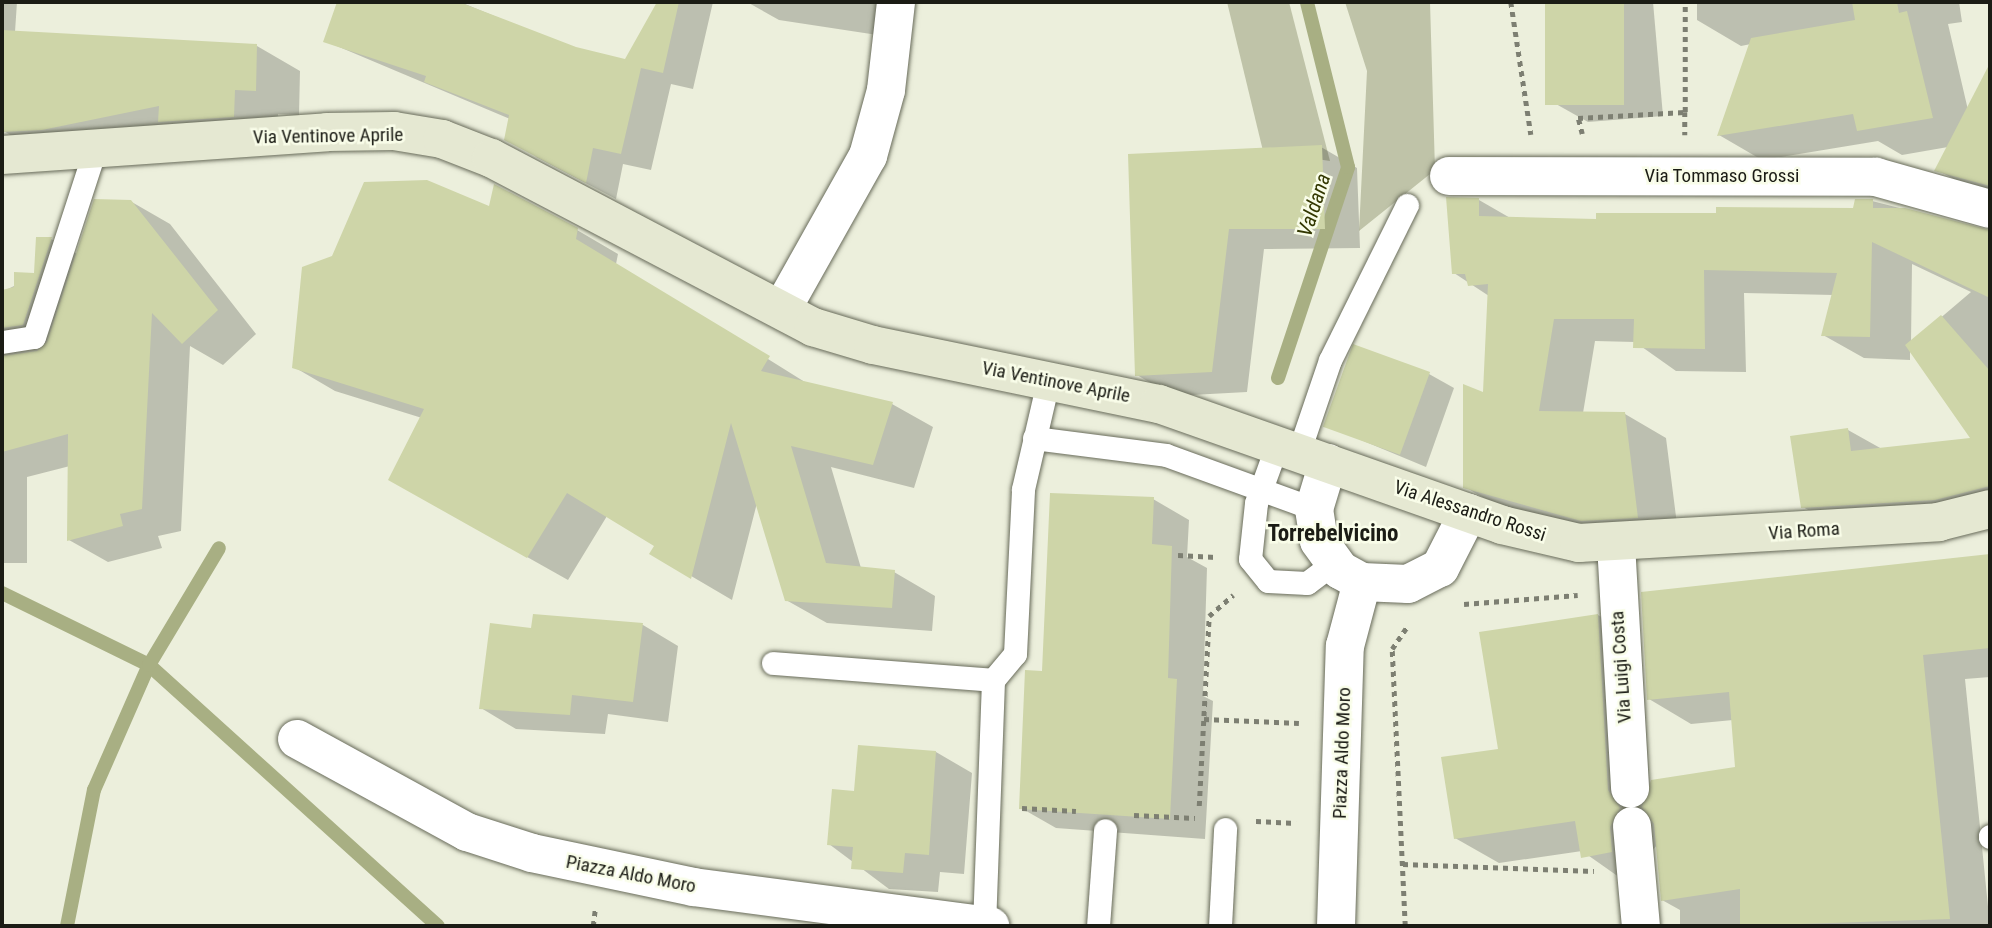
<!DOCTYPE html>
<style>
body{margin:0}
#map{position:relative;width:1992px;height:928px;overflow:hidden;background:#ecefdc;font-family:"Roboto Condensed",sans-serif}
div>[style]{position:absolute}
.green>*{inset:0;background:#bfc3a8}
.shadow>*{inset:0;background:#0003}
.stream>*{height:14px;margin:-7px;padding:0 7px;transform-origin:7px;border-radius:7px;background:#a8af83}
.building>*{inset:0;background:#ced5a8;transform-origin:0 0}
.path>*{height:4.5px;margin-top:-2.25px;transform-origin:0;background:repeating-linear-gradient(90deg,#7d7f72 0 5px,transparent 0 10px)}
.roads{filter:drop-shadow(0 0 2px #686b5a) drop-shadow(0 0 2px #686b5a)}
.service>*{height:23px;margin:-11.5px;padding:0 11.5px;transform-origin:11.5px;border-radius:11.5px;background:#fff}
.minor>*{height:38px;margin:-19px;padding:0 19px;transform-origin:19px;border-radius:19px;background:#fff}
.secondary>*{height:38px;margin:-19px;padding:0 19px;transform-origin:19px;border-radius:19px;background:#e5e8d2}
span{translate:-50% -50%;white-space:nowrap;text-align:center;line-height:1.15;-webkit-text-stroke:5px #f9fde9;paint-order:stroke}
.street-label{font-size:19px;color:#1b1c15}
.water-label{font-size:21px;color:#323700;font-style:italic}
.quarter-label{font-size:23px;color:#1b1c15;font-weight:700}
.frame{position:absolute;inset:0;border:4px solid #1b1c15;pointer-events:none}
</style>
<div id="map">
<div class="green">
<div style="clip-path:polygon(1227px 2px,1289px 2px,1330px 161px,1263px 151px)"></div>
<div style="clip-path:polygon(1345px 2px,1430px 2px,1435px 170px,1359px 231px,1367px 71px)"></div>
</div>
<div class="shadow">
<div style="clip-path:polygon(2px 2px,17px 2px,15px 32px,257px 46px,300px 71px,299px 115px,278px 114px,277px 141px,46px 156px,2px 130px)"></div>
<div style="clip-path:polygon(338px 2px,460px 2px,575px 49px,626px 61px,659px 2px,713px 2px,693px 89px,671px 84px,651px 170px,623px 164px,616px 199px,536px 157px,510px 119px,325px 41px)"></div>
<div style="clip-path:polygon(747px 2px,889px 2px,884px 36px,779px 20px)"></div>
<div style="clip-path:polygon(1547px 2px,1653px 2px,1663px 116px,1588px 122px,1556px 104px)"></div>
<div style="clip-path:polygon(1697px 2px,1959px 2px,1962px 22px,1948px 24px,1968px 110px,1981px 83px,1990px 88px,1990px 198px,1937px 170px,1948px 147px,1902px 155px,1878px 141px,1762px 160px,1719px 135px,1751px 44px,1741px 46px,1697px 20px)"></div>
<div style="clip-path:polygon(1321px 147px,1357px 168px,1360px 248px,1264px 249px,1247px 392px,1173px 396px,1137px 375px,1130px 156px)"></div>
<div style="clip-path:polygon(evenodd,1479px 200px,1512px 219px,1597px 221px,1855px 209px,1872px 201px,1990px 231px,1990px 519px,1844px 531px,1803px 507px,1848px 430px,1882px 449px,1973px 439px,1910px 350px,1910px 360px,1864px 358px,1823px 335px,1833px 295px,1744px 293px,1746px 372px,1676px 371px,1635px 342px,1595px 341px,1583px 413px,1625px 414px,1666px 438px,1679px 540px,1623px 544px,1506px 511px,1465px 487px,1484px 394px,1489px 296px,1454px 273px,1479px 200px,1912px 264px,1971px 292px,1911px 343px,1912px 264px)"></div>
<div style="clip-path:polygon(130px 201px,170px 224px,256px 334px,223px 365px,190px 346px,181px 531px,158px 536px,162px 548px,108px 562px,69px 540px,70px 466px,27px 477px,27px 563px,2px 563px,2px 292px,36px 275px,51px 239px,77px 254px)"></div>
<div style="clip-path:polygon(491px 208px,577px 230px,618px 254px,616px 264px,808px 384px,892px 404px,933px 427px,914px 488px,831px 467px,861px 568px,894px 572px,935px 596px,932px 631px,827px 623px,786px 600px,757px 503px,732px 600px,652px 553px,657px 546px,607px 516px,568px 580px,431px 503px,422px 418px,335px 391px,294px 367px)"></div>
<div style="clip-path:polygon(1429px 374px,1454px 388px,1426px 467px,1325px 425px)"></div>
<div style="clip-path:polygon(1153px 499px,1189px 520px,1187px 557px,1207px 568px,1203px 696px,1213px 701px,1205px 839px,1056px 828px,1021px 808px,1044px 673px)"></div>
<div style="clip-path:polygon(1990px 556px,1990px 677px,1965px 679px,1990px 926px,1680px 926px,1680px 910px,1662px 900px,1657px 845px,1626px 882px,1582px 851px,1499px 863px,1455px 838px,1500px 750px,1598px 615px,1641px 641px,1650px 790px,1737px 768px,1733px 720px,1691px 724px,1649px 699px,1642px 593px)"></div>
<div style="clip-path:polygon(643px 625px,678px 646px,668px 722px,608px 714px,605px 734px,516px 729px,481px 708px,533px 630px)"></div>
<div style="clip-path:polygon(936px 752px,972px 773px,964px 874px,940px 872px,938px 892px,889px 889px,829px 844px,856px 793px)"></div>
</div>
<div class="stream">
<div style="left:1278px;top:378px;width:222px;rotate:-71.6deg"></div>
<div style="left:1348px;top:167px;width:170px;rotate:-104deg"></div>
<div style="left:2px;top:593px;width:164px;rotate:26.1deg"></div>
<div style="left:149px;top:665px;width:389px;rotate:42.1deg"></div>
<div style="left:67px;top:926px;width:139px;rotate:-78.8deg"></div>
<div style="left:94px;top:790px;width:137px;rotate:-66.3deg"></div>
<div style="left:149px;top:665px;width:136px;rotate:-59.1deg"></div>
</div>
<div class="building">
<div style="clip-path:polygon(337px 2px,459px 2px,576px 47px,625px 59px,657px 2px,679px 2px,663px 73px,641px 68px,621px 154px,593px 148px,586px 183px,504px 140px,509px 115px,424px 82px,426px 76px,323px 42px)"></div>
<div style="left:1545px;top:2px;width:79px;height:103px"></div>
<div style="clip-path:polygon(1852px 2px,1897px 2px,1899px 13px,1907px 11px,1933px 118px,1857px 131px,1853px 114px,1717px 136px,1751px 38px,1855px 20px)"></div>
<div style="clip-path:polygon(2px 30px,257px 44px,256px 91px,235px 90px,234px 117px,158px 122px,159px 106px,42px 130px,2px 132px)"></div>
<div style="clip-path:polygon(1990px 63px,1990px 186px,1934px 171px)"></div>
<div style="clip-path:polygon(1322px 145px,1325px 229px,1229px 229px,1212px 372px,1135px 376px,1128px 154px)"></div>
<div style="clip-path:polygon(427px 180px,489px 206px,494px 184px,578px 228px,576px 239px,770px 356px,761px 371px,893px 402px,873px 465px,791px 446px,826px 563px,895px 570px,892px 608px,785px 601px,731px 423px,691px 579px,649px 554px,654px 546px,567px 493px,527px 558px,388px 480px,424px 409px,292px 368px,302px 267px,332px 256px,364px 182px)"></div>
<div style="clip-path:polygon(1446px 197px,1479px 198px,1479px 216px,1596px 219px,1596px 213px,1716px 213px,1716px 207px,1853px 208px,1855px 199px,1873px 199px,1873px 208px,1905px 208px,1990px 230px,1990px 298px,1872px 242px,1870px 337px,1821px 336px,1837px 273px,1704px 270px,1705px 349px,1633px 348px,1634px 319px,1554px 319px,1539px 411px,1625px 412px,1638px 518px,1581px 521px,1463px 488px,1463px 384px,1483px 392px,1488px 284px,1468px 286px,1465px 274px,1452px 274px)"></div>
<div style="clip-path:polygon(94px 199px,131px 200px,218px 310px,182px 344px,152px 313px,142px 509px,120px 514px,123px 526px,67px 541px,68px 434px,2px 452px,2px 356px,37px 351px,47px 342px)"></div>
<div style="clip-path:polygon(36px 237px,52px 237px,23px 325px,2px 328px,2px 290px,14px 287px,14px 272px,34px 273px)"></div>
<div style="clip-path:polygon(1941px 315px,1990px 371px,1990px 486px,1935px 500px,1801px 508px,1790px 436px,1848px 428px,1851px 451px,1970px 438px,1905px 345px)"></div>
<div style="left:1353px;top:344px;width:82px;height:88px;rotate:20deg"></div>
<div style="clip-path:polygon(1050px 493px,1154px 497px,1152px 544px,1172px 546px,1168px 678px,1177px 679px,1170px 819px,1019px 809px,1025px 670px,1042px 671px)"></div>
<div style="clip-path:polygon(1990px 554px,1990px 648px,1923px 655px,1950px 919px,1740px 926px,1740px 889px,1661px 901px,1654px 824px,1642px 807px,1651px 780px,1735px 767px,1729px 692px,1647px 700px,1641px 592px)"></div>
<div style="clip-path:polygon(533px 614px,643px 623px,633px 702px,572px 695px,570px 715px,479px 709px,490px 623px,531px 628px)"></div>
<div style="clip-path:polygon(1598px 614px,1608px 790px,1620px 808px,1610px 827px,1612px 852px,1581px 858px,1575px 821px,1454px 839px,1441px 757px,1498px 749px,1479px 632px)"></div>
<div style="clip-path:polygon(858px 745px,936px 751px,929px 855px,905px 853px,903px 873px,851px 869px,853px 847px,827px 845px,832px 789px,854px 791px)"></div>
</div>
<div class="path">
<div style="left:1511px;top:2px;width:134px;rotate:81.4deg"></div>
<div style="left:1685px;top:112px;width:23px;rotate:90deg"></div>
<div style="left:1582px;top:134px;width:16px;rotate:-104deg"></div>
<div style="left:1578px;top:118px;width:107px;rotate:-3.2deg"></div>
<div style="left:1685px;top:112px;width:110px;rotate:-90deg"></div>
<div style="left:1178px;top:555px;width:38px;rotate:3deg"></div>
<div style="left:1464px;top:604px;width:114px;rotate:-4.5deg"></div>
<div style="left:1204px;top:719px;width:95px;rotate:2.4deg"></div>
<div style="left:1199px;top:806px;width:190px;rotate:-87deg"></div>
<div style="left:1209px;top:616px;width:32px;rotate:-41deg"></div>
<div style="left:1022px;top:808px;width:54px;rotate:3.2deg"></div>
<div style="left:1134px;top:815px;width:61px;rotate:2.8deg"></div>
<div style="left:1256px;top:821px;width:40px;rotate:2.9deg"></div>
<div style="left:1403px;top:864px;width:191px;rotate:2.1deg"></div>
<div style="left:593px;top:926px;width:16px;rotate:-83deg"></div>
<div style="left:1405px;top:926px;width:277px;rotate:-92.7deg"></div>
<div style="left:1392px;top:649px;width:27px;rotate:-56deg"></div>
</div>
<div class="roads">
<div class="service">
<div style="left:2px;top:342px;width:32px;rotate:-9deg"></div>
<div style="left:34px;top:337px;width:198px;rotate:-72deg"></div>
<div style="left:1034px;top:438px;width:133px;rotate:7.3deg"></div>
<div style="left:1166px;top:455px;width:158px;rotate:20deg"></div>
<div style="left:1277px;top:445px;width:62px;rotate:109.9deg"></div>
<div style="left:1256px;top:503px;width:56px;rotate:96.1deg"></div>
<div style="left:1250px;top:559px;width:28px;rotate:51deg"></div>
<div style="left:1268px;top:581px;width:39px;rotate:3deg"></div>
<div style="left:1307px;top:583px;width:34px;rotate:-37deg"></div>
<div style="left:1299px;top:451px;width:96px;rotate:-71.2deg"></div>
<div style="left:1330px;top:360px;width:173px;rotate:-63.6deg"></div>
<div style="left:773px;top:663px;width:221px;rotate:4.4deg"></div>
<div style="left:1990px;top:836px;width:1px;rotate:90deg"></div>
<div style="left:984px;top:926px;width:246px;rotate:-87.9deg"></div>
<div style="left:993px;top:680px;width:34px;rotate:-50deg"></div>
<div style="left:1015px;top:654px;width:165px;rotate:-87.2deg"></div>
<div style="left:1023px;top:489px;width:115px;rotate:-76.9deg"></div>
<div style="left:1098px;top:926px;width:96px;rotate:-85.8deg"></div>
<div style="left:1220px;top:926px;width:97px;rotate:-87deg"></div>
</div>
<div class="minor">
<div style="left:1449px;top:176px;width:427px;rotate:0.1deg"></div>
<div style="left:1876px;top:177px;width:118px;rotate:15.7deg"></div>
<div style="left:782px;top:309px;width:176px;rotate:-60.7deg"></div>
<div style="left:868px;top:156px;width:68px;rotate:-74.7deg"></div>
<div style="left:886px;top:90px;width:89px;rotate:-83.5deg"></div>
<div style="left:1328px;top:463px;width:48px;rotate:106.9deg"></div>
<div style="left:1314px;top:509px;width:32px;rotate:81deg"></div>
<div style="left:1319px;top:541px;width:36px;rotate:54deg"></div>
<div style="left:1340px;top:570px;width:25px;rotate:29deg"></div>
<div style="left:1362px;top:582px;width:46px;rotate:2.5deg"></div>
<div style="left:1408px;top:584px;width:36px;rotate:-27deg"></div>
<div style="left:1440px;top:568px;width:62px;rotate:-63deg"></div>
<div style="left:1616px;top:544px;width:245px;rotate:86.7deg"></div>
<div style="left:297px;top:739px;width:194px;rotate:28.7deg"></div>
<div style="left:467px;top:832px;width:68px;rotate:17.9deg"></div>
<div style="left:532px;top:853px;width:165px;rotate:11.9deg"></div>
<div style="left:693px;top:887px;width:300px;rotate:7.5deg"></div>
<div style="left:1632px;top:826px;width:100px;rotate:84.9deg"></div>
<div style="left:1336px;top:926px;width:280px;rotate:-88.2deg"></div>
<div style="left:1345px;top:646px;width:66px;rotate:-75.1deg"></div>
</div>
<div class="secondary">
<div style="left:2px;top:155px;width:326px;rotate:-4deg"></div>
<div style="left:327px;top:132px;width:67px;rotate:-0.9deg"></div>
<div style="left:394px;top:131px;width:49px;rotate:9.5deg"></div>
<div style="left:442px;top:139px;width:53px;rotate:21.2deg"></div>
<div style="left:491px;top:158px;width:364px;rotate:27.7deg"></div>
<div style="left:813px;top:327px;width:63px;rotate:16.7deg"></div>
<div style="left:873px;top:345px;width:292px;rotate:11.7deg"></div>
<div style="left:1159px;top:404px;width:364px;rotate:19.4deg"></div>
<div style="left:1502px;top:525px;width:79px;rotate:13.2deg"></div>
<div style="left:1579px;top:543px;width:360px;rotate:-3.3deg"></div>
<div style="left:1938px;top:522px;width:54px;rotate:-14deg"></div>
</div>
</div>
<div class="street-label">
<span style="left:328px;top:136px;rotate:-1deg">Via Ventinove Aprile</span>
<span style="left:1722px;top:176px">Via Tommaso Grossi</span>
<span style="left:1056px;top:382px;rotate:11deg">Via Ventinove Aprile</span>
<span style="left:1470px;top:511px;rotate:18deg">Via Alessandro Rossi</span>
<span style="left:1804px;top:531px;rotate:-4deg">Via Roma</span>
<span style="left:1621px;top:667px;rotate:-94deg">Via Luigi Costa</span>
<span style="left:1342px;top:753px;rotate:-88deg">Piazza Aldo Moro</span>
<span style="left:631px;top:874px;rotate:11deg">Piazza Aldo Moro</span>
</div>
<div class="water-label">
<span style="left:1314px;top:205px;rotate:-72deg">Valdana</span>
</div>
<div class="quarter-label">
<span style="left:1333px;top:534px">Torrebelvicino</span>
</div>
<div class="frame"></div>
</div>
